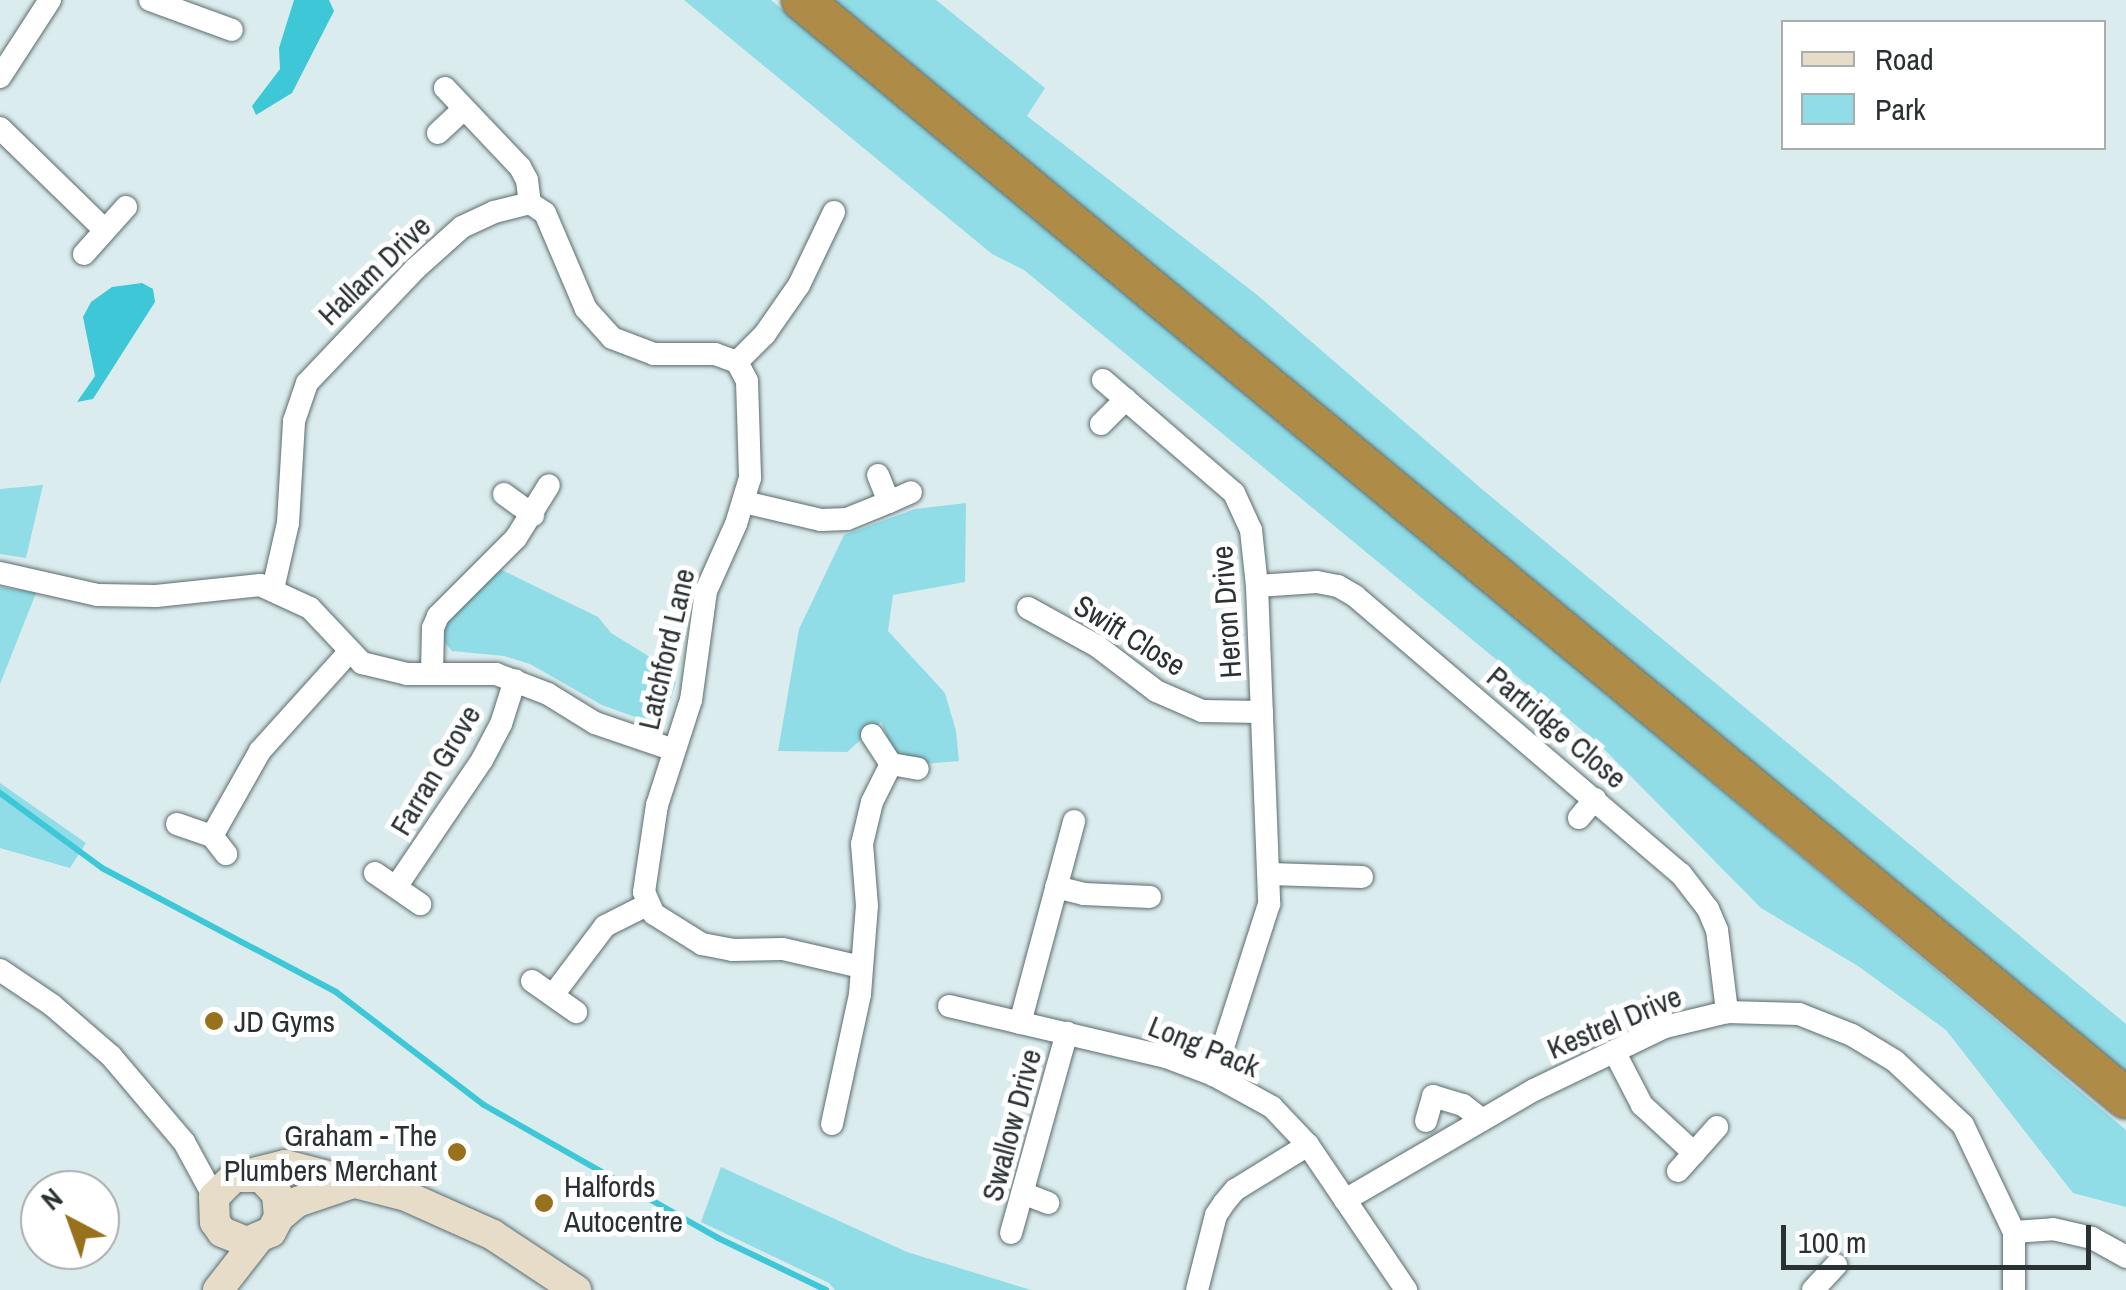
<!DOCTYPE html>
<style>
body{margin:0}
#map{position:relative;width:2126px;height:1290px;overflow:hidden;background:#daecee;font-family:"Archivo Narrow",sans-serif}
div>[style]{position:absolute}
.green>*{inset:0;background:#90dde7}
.water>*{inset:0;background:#3ec7d7}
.stream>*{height:6px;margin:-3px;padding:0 3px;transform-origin:3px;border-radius:3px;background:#3ec7d7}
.roads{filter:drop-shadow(0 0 2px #5d6c6e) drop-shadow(0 0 2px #5d6c6e)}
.street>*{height:22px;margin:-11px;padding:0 11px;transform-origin:11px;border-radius:11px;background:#fff}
.secondary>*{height:30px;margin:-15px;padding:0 15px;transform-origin:15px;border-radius:15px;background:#e7dcc8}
.highway>*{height:40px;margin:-20px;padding:0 20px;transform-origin:20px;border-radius:20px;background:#ae8b46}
.dots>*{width:28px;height:28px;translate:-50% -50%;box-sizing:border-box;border:5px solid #fff;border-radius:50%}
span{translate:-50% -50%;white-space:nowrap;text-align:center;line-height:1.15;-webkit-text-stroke:10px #fff;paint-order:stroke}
.street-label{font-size:30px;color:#2a3132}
.poi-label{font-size:30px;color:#2a3132}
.left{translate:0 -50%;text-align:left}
.right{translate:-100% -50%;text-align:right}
.legend{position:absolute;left:1781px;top:20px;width:325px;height:130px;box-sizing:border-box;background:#fff;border:2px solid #aaadad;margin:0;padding:12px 18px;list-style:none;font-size:30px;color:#2a3132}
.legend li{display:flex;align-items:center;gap:20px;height:50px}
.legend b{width:50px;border:2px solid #aaadad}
.north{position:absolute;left:20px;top:1170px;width:100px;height:100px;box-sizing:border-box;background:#fff;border:2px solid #aaadad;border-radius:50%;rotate:319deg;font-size:28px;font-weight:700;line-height:40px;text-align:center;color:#2a3132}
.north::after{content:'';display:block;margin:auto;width:35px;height:45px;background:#97711b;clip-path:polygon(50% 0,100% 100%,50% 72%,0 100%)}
.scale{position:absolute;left:1781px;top:1225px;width:310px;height:45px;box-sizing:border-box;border:5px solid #2a3132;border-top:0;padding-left:12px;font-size:30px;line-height:35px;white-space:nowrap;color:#2a3132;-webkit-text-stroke:8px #fff;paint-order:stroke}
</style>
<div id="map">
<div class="green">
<div style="clip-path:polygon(684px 0,771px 0,1515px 616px,2126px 1130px,2126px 1207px,2073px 1193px,1946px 1030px,1858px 966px,1761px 908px,1600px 745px,1024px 270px,992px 254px)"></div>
<div style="clip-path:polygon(834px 0,936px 0,1045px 88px,1027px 116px,1256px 294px,1483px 490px,2126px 1024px,2126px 1074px,891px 54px)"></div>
<div style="clip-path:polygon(43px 485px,26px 558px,0 554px,0 489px)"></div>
<div style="clip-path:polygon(966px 503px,965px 582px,893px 595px,888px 631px,945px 693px,956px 731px,959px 761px,923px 764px,893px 750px,881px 722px,847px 752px,778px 751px,799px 629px,844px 535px,915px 509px)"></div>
<div style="clip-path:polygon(498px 568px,598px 617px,611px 633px,650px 657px,649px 669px,676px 682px,664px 719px,649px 722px,602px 705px,530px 664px,504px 656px,452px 651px,445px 643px,443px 626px)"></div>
<div style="clip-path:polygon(0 587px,36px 593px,0 684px)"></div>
<div style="clip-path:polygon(0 783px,86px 843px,70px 868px,0 848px)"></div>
<div style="clip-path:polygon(721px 1167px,907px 1252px,1031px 1290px,835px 1290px,829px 1283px,701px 1222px)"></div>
</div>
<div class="water">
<div style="clip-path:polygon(294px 0,329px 0,334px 11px,292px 93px,256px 115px,252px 106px,280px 69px,279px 48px)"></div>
<div style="clip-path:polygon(142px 283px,153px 289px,155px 302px,93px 399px,77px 402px,95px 376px,83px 317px,91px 302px,112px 287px)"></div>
</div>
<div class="stream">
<div style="left:0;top:793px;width:127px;rotate:36.3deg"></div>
<div style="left:102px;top:868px;width:265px;rotate:27.9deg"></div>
<div style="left:336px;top:992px;width:186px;rotate:37.4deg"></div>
<div style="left:484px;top:1105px;width:269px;rotate:29.6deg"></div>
<div style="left:718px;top:1238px;width:120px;rotate:25.7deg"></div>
</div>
<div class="roads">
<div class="street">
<div style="left:150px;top:0;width:87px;rotate:20.1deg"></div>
<div style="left:0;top:77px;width:92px;rotate:-57deg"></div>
<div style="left:445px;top:88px;width:109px;rotate:46.5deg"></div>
<div style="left:520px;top:167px;width:15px;rotate:62deg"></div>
<div style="left:527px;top:180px;width:23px;rotate:83deg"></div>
<div style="left:0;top:128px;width:146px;rotate:44.2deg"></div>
<div style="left:438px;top:133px;width:35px;rotate:-43deg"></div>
<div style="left:834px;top:212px;width:81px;rotate:115.6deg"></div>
<div style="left:799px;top:285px;width:60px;rotate:124.8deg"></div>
<div style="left:765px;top:334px;width:40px;rotate:135deg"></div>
<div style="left:737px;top:362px;width:21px;rotate:62deg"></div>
<div style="left:747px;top:381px;width:97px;rotate:88.2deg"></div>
<div style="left:750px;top:478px;width:48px;rotate:106.9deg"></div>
<div style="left:736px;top:524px;width:73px;rotate:114.1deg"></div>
<div style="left:706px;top:591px;width:110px;rotate:97.8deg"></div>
<div style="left:691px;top:700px;width:110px;rotate:107.9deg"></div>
<div style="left:657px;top:805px;width:88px;rotate:98.5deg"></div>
<div style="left:644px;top:892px;width:24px;rotate:66deg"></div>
<div style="left:654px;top:914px;width:57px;rotate:32deg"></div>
<div style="left:702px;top:944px;width:31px;rotate:11deg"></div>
<div style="left:732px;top:950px;width:51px;rotate:-1.1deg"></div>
<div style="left:783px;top:949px;width:80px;rotate:13deg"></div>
<div style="left:84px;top:254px;width:63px;rotate:-48.2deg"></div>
<div style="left:1103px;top:380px;width:173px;rotate:40.8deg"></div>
<div style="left:1234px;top:493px;width:41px;rotate:65.3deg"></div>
<div style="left:1251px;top:530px;width:56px;rotate:83.9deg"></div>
<div style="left:1257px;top:586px;width:318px;rotate:87.8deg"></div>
<div style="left:1269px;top:904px;width:180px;rotate:107.8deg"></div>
<div style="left:1101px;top:424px;width:35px;rotate:-45deg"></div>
<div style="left:878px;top:475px;width:29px;rotate:68deg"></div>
<div style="left:889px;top:502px;width:24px;rotate:-24deg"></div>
<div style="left:504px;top:494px;width:36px;rotate:36deg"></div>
<div style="left:744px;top:502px;width:79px;rotate:13.2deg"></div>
<div style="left:821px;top:520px;width:26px;rotate:-2deg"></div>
<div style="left:847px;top:519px;width:45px;rotate:-22deg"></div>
<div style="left:0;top:573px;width:100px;rotate:12.7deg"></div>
<div style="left:98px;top:595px;width:58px;rotate:1deg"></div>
<div style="left:156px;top:596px;width:105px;rotate:-6deg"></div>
<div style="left:260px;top:585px;width:55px;rotate:24.7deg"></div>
<div style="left:310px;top:608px;width:76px;rotate:46.6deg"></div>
<div style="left:362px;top:663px;width:46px;rotate:13.7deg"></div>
<div style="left:407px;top:674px;width:89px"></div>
<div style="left:496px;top:674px;width:56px;rotate:21deg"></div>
<div style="left:548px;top:694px;width:55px;rotate:31.7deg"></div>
<div style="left:595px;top:723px;width:83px;rotate:18.9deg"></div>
<div style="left:1257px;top:586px;width:60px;rotate:-3.8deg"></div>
<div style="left:1317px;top:582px;width:21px;rotate:11deg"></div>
<div style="left:1338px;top:586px;width:20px;rotate:30deg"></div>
<div style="left:1355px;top:596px;width:428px;rotate:40.5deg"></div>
<div style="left:1681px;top:874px;width:44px;rotate:52.4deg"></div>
<div style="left:1708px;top:909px;width:23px;rotate:67deg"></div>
<div style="left:1717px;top:930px;width:83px;rotate:83deg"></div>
<div style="left:273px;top:589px;width:68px;rotate:-77.2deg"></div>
<div style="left:288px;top:523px;width:102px;rotate:-86.6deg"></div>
<div style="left:294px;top:421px;width:40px;rotate:-71.1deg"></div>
<div style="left:307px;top:383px;width:157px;rotate:-46.5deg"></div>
<div style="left:415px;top:269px;width:63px;rotate:-41.8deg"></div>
<div style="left:462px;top:227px;width:35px;rotate:-25deg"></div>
<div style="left:494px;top:212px;width:37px;rotate:-14deg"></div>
<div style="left:530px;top:203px;width:18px;rotate:34deg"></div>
<div style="left:545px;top:213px;width:104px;rotate:66.9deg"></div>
<div style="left:586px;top:309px;width:39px;rotate:48deg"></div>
<div style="left:612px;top:338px;width:45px;rotate:20.9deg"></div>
<div style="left:654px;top:354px;width:61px"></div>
<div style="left:715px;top:354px;width:23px;rotate:20deg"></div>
<div style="left:1028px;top:608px;width:79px;rotate:28.8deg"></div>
<div style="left:1097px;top:646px;width:74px;rotate:37.3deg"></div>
<div style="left:1156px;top:691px;width:50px;rotate:23.5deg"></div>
<div style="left:1202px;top:711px;width:60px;rotate:1deg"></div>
<div style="left:432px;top:672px;width:44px;rotate:-88.7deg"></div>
<div style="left:433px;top:628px;width:13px;rotate:-67deg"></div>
<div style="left:438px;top:616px;width:110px;rotate:-45deg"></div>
<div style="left:516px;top:538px;width:62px;rotate:-58.1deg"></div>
<div style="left:872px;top:735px;width:35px;rotate:57deg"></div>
<div style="left:891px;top:764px;width:27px;rotate:10deg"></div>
<div style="left:1579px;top:818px;width:25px;rotate:-50deg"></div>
<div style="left:177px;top:824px;width:37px;rotate:19deg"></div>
<div style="left:212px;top:836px;width:23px;rotate:52deg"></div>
<div style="left:212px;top:836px;width:98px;rotate:-60.5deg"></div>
<div style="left:260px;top:751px;width:133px;rotate:-48deg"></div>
<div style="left:375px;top:873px;width:55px;rotate:34.6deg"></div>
<div style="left:1270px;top:874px;width:92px;rotate:1.9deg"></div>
<div style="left:396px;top:887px;width:153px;rotate:-55.9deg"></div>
<div style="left:482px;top:760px;width:41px;rotate:-62.2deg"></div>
<div style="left:501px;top:724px;width:46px;rotate:-72.3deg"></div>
<div style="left:1056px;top:887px;width:29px;rotate:14deg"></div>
<div style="left:1084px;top:894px;width:66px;rotate:2.6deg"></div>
<div style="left:0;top:970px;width:63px;rotate:33.9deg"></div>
<div style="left:52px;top:1005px;width:78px;rotate:40.8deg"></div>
<div style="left:111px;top:1056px;width:113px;rotate:49.7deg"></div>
<div style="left:184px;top:1142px;width:63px;rotate:61.4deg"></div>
<div style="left:532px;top:981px;width:54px;rotate:35.2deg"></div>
<div style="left:553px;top:995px;width:86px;rotate:-53deg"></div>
<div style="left:605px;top:926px;width:47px;rotate:-26.6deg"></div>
<div style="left:949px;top:1006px;width:223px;rotate:13.2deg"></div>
<div style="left:1166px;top:1057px;width:51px;rotate:20.6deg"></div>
<div style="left:1214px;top:1075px;width:66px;rotate:28.9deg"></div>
<div style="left:1272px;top:1107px;width:52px;rotate:46.5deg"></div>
<div style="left:1308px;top:1145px;width:175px;rotate:55.9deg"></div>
<div style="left:1020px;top:1023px;width:209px;rotate:-75deg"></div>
<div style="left:1614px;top:1051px;width:61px;rotate:62.6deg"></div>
<div style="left:1642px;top:1105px;width:71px;rotate:42.7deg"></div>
<div style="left:1426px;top:1121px;width:26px;rotate:-74deg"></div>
<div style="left:1433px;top:1096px;width:31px;rotate:17deg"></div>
<div style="left:1463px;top:1105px;width:24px;rotate:38deg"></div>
<div style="left:832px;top:1124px;width:133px;rotate:-77.8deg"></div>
<div style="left:860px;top:994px;width:88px;rotate:-85.5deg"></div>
<div style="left:867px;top:906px;width:62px;rotate:-94.6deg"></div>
<div style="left:862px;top:844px;width:43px;rotate:-76.6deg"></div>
<div style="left:872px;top:802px;width:42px;rotate:-63.4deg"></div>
<div style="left:1678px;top:1171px;width:59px;rotate:-48.4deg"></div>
<div style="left:1025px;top:1194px;width:25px;rotate:21deg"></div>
<div style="left:1345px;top:1200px;width:219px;rotate:-30.2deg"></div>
<div style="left:1534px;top:1090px;width:145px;rotate:-25.7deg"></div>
<div style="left:1665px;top:1027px;width:64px;rotate:-13.6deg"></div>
<div style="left:1727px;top:1012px;width:72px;rotate:1.6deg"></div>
<div style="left:1799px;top:1014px;width:57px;rotate:21.6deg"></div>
<div style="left:1852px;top:1035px;width:50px;rotate:31.2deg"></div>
<div style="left:1895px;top:1061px;width:93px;rotate:43.3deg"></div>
<div style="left:1963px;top:1125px;width:119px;rotate:64.5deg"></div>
<div style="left:2014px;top:1232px;width:58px;rotate:90deg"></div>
<div style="left:2014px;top:1232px;width:39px;rotate:-4deg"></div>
<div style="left:2053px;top:1229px;width:40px;rotate:13deg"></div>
<div style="left:2092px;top:1238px;width:39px;rotate:29deg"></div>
<div style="left:1011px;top:1233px;width:208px;rotate:-74.4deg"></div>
<div style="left:1197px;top:1290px;width:77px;rotate:-75.8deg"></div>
<div style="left:1216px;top:1215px;width:14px;rotate:-56deg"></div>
<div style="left:1224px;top:1203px;width:17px;rotate:-50deg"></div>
<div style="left:1235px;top:1190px;width:86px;rotate:-31.7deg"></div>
<div style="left:1813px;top:1290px;width:34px;rotate:-47deg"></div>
</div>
<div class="secondary">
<div style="left:249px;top:1174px;width:37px;rotate:-14deg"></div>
<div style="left:285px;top:1165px;width:125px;rotate:14.4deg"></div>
<div style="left:406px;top:1196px;width:95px;rotate:24.1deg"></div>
<div style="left:493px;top:1235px;width:100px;rotate:33.5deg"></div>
<div style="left:279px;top:1217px;width:23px;rotate:-95deg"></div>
<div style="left:277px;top:1194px;width:23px;rotate:-133deg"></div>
<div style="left:261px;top:1177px;width:27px;rotate:180deg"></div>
<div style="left:234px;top:1177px;width:28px;rotate:135deg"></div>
<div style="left:214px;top:1197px;width:25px;rotate:88deg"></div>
<div style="left:215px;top:1222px;width:12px;rotate:55deg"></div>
<div style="left:222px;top:1232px;width:27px;rotate:22deg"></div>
<div style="left:247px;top:1242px;width:26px;rotate:-23deg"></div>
<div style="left:271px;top:1232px;width:17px;rotate:-62deg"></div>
<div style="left:279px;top:1217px;width:23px;rotate:-40deg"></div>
<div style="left:297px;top:1202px;width:59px;rotate:-18.7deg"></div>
<div style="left:218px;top:1290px;width:63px;rotate:-52deg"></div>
</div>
<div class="highway">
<div style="left:802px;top:0;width:1720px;rotate:39.67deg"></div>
</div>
</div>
<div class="dots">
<div style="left:214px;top:1021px;background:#97711b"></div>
<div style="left:457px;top:1152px;background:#97711b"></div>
<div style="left:544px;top:1203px;background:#97711b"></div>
</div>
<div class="street-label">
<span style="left:374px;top:270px;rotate:-44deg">Hallam Drive</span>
<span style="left:1226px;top:612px;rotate:-94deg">Heron Drive</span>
<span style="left:1130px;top:635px;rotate:32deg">Swift Close</span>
<span style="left:666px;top:649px;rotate:-77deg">Latchford Lane</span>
<span style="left:1557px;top:727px;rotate:40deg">Partridge Close</span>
<span style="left:435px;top:770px;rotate:-59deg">Farran Grove</span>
<span style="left:1614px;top:1022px;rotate:-23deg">Kestrel Drive</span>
<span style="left:1204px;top:1046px;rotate:22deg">Long Pack</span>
<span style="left:1011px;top:1125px;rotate:-75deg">Swallow Drive</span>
</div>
<div class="poi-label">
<span class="left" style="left:234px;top:1021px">JD Gyms</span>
<span class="right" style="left:437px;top:1152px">Graham - The<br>Plumbers Merchant</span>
<span class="left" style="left:564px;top:1203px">Halfords<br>Autocentre</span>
</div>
<ul class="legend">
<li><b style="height:12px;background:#e7dcc8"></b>Road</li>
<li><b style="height:28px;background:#90dde7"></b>Park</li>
</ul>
<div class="north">N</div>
<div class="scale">100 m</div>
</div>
